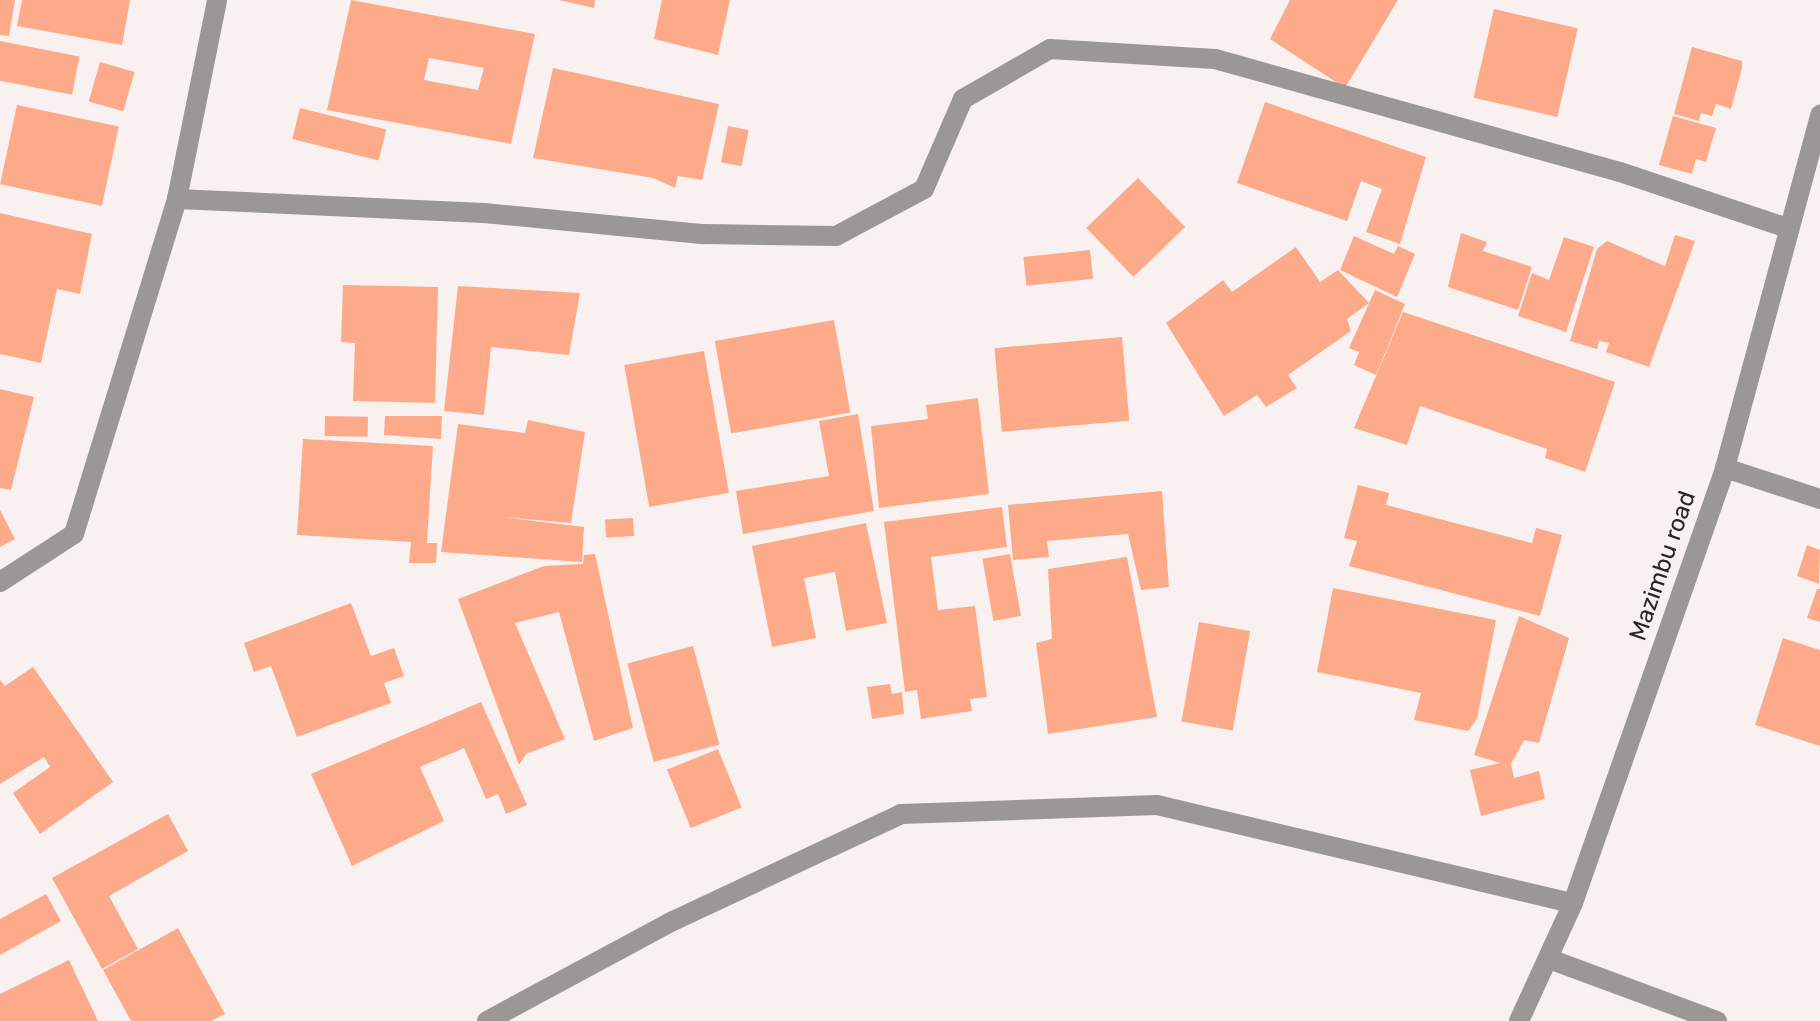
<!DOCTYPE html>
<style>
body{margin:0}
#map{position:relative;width:1820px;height:1021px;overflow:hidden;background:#f8f1ef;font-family:Rubik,sans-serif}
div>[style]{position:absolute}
.building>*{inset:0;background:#fdaa8a;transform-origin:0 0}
.minor>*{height:20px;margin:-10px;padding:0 10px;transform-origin:10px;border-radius:10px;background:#9a9796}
span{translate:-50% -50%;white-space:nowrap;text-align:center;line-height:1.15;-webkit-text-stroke:6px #f8f1ef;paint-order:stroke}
.street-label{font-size:24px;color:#292726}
</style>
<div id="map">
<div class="building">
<div style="clip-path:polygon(0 0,15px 0,9px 36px,0 35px)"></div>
<div style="clip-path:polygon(22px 0,130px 0,122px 45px,17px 26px)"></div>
<div style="clip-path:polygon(evenodd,351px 0,535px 34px,511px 144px,327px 110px,351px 0,429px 58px,484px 68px,478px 90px,424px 80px,429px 58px)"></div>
<div style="clip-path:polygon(559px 0,595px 0,594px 8px)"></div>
<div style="clip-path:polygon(662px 0,730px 0,718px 55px,654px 39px)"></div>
<div style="clip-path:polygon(1290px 0,1398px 0,1345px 88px,1270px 39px)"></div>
<div style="left:1494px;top:9px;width:86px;height:91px;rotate:13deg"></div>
<div style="left:0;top:41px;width:81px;height:39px;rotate:11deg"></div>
<div style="clip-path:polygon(1692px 47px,1742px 61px,1742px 68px,1731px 109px,1716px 104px,1712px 116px,1701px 113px,1699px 121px,1674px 114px)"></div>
<div style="left:100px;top:62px;width:36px;height:41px;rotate:16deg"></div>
<div style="clip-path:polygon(553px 68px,719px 104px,702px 180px,678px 176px,675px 188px,653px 178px,533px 158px)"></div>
<div style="clip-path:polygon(1265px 102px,1426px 157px,1400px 244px,1366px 232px,1382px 189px,1361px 181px,1347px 221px,1237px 183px)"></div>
<div style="left:17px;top:105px;width:104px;height:81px;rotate:12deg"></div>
<div style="left:300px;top:108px;width:89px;height:32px;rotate:14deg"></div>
<div style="clip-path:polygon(1673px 116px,1716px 128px,1706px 162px,1696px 159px,1692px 174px,1659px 165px)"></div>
<div style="left:728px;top:126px;width:21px;height:37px;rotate:11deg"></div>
<div style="left:1138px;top:178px;width:68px;height:72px;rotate:46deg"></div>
<div style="clip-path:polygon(0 213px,92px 234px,80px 294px,57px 289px,41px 363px,0 354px)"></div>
<div style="clip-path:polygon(1461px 233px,1487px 242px,1483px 251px,1532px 267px,1518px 310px,1448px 287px)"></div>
<div style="clip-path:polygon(1675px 235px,1695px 241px,1649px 367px,1606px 352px,1609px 343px,1599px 341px,1597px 349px,1570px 341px,1597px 249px,1607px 241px,1665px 266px)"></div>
<div style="clip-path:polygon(1354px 236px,1394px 254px,1398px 246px,1415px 254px,1397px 297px,1340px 270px)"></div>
<div style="clip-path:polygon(1564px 237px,1594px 247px,1566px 332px,1518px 316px,1532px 273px,1549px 280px)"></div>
<div style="clip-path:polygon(1296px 247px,1320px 282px,1338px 270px,1369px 303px,1347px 319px,1351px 331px,1288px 375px,1297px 388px,1266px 407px,1257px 395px,1224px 416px,1166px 323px,1223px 280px,1232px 292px)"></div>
<div style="left:1090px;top:250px;width:29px;height:67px;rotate:84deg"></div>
<div style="clip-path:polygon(343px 285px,438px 287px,435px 403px,353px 401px,355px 343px,341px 342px)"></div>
<div style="clip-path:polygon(458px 286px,580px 293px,569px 355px,491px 347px,484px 415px,444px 411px)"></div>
<div style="clip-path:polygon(1375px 290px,1405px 304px,1376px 375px,1354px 365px,1359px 352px,1349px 348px)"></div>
<div style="clip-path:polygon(1403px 312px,1615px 382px,1585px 472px,1545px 458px,1547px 449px,1420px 406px,1407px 445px,1354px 428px)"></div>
<div style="left:834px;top:320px;width:94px;height:121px;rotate:80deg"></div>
<div style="left:1122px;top:337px;width:84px;height:128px;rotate:85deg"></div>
<div style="left:704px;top:351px;width:144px;height:81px;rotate:80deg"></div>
<div style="clip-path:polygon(0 389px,34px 397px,11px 490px,0 488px)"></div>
<div style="clip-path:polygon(978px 398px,989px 494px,879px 508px,871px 426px,928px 419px,926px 405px)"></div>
<div style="clip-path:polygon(858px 414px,874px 511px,743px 534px,736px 491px,829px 476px,819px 421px)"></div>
<div style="left:325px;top:416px;width:43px;height:20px;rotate:1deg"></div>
<div style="clip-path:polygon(385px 416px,442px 416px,441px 439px,384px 435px)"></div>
<div style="clip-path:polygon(528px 420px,585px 432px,571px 523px,501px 517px,584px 527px,582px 562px,441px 552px,458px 424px,525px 433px)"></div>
<div style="clip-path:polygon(303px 439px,433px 446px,427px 543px,437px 543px,436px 563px,409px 563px,411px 542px,297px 535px)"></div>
<div style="clip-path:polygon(1358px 485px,1389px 493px,1386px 505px,1532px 543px,1536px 528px,1562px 535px,1540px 616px,1349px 566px,1357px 541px,1344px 538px)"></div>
<div style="clip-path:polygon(1162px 491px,1169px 587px,1141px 590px,1128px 534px,1047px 541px,1049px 557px,1013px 560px,1008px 505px)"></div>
<div style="clip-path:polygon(1002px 507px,1007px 547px,931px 557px,938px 610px,975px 606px,987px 697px,970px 699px,972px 711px,921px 719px,917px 690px,905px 692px,884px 522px)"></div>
<div style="clip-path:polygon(0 510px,15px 539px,0 547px)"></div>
<div style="left:633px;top:518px;width:18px;height:28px;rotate:87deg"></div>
<div style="clip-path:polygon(866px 523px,887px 623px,846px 631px,835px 572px,804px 578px,816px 638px,772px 647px,752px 546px)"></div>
<div style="clip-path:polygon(1807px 545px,1820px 550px,1819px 584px,1797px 576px)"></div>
<div style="clip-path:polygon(595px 554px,633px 728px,594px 741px,559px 612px,515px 623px,565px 739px,526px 754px,519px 765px,458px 599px,544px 566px,583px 564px,584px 555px)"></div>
<div style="left:1010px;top:554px;width:63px;height:28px;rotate:80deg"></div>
<div style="clip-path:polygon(1127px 557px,1157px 717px,1048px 734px,1036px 643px,1052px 639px,1048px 569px)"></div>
<div style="clip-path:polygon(1333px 588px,1496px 620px,1477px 719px,1468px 731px,1414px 720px,1421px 693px,1317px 672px)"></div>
<div style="clip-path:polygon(1817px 589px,1820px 589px,1820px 622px,1807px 618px)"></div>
<div style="clip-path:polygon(351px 603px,371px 656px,394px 648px,404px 676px,384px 683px,391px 703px,297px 737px,271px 666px,254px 672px,244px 643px)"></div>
<div style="clip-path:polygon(1519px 616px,1569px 638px,1539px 743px,1524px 740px,1511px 764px,1514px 778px,1539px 771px,1545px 799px,1481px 816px,1470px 770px,1500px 763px,1474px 755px)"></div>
<div style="left:1199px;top:622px;width:52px;height:101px;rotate:10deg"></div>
<div style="clip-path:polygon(1783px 638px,1820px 650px,1820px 746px,1755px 725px)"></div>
<div style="left:693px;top:646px;width:102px;height:68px;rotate:75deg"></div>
<div style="clip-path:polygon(33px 667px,113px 782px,40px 834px,13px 793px,50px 767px,44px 757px,0 784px,0 680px,5px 686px)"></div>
<div style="clip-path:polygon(890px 684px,892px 694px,902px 692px,904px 714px,872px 719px,867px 687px)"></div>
<div style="clip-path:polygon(481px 702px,527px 805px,506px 814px,498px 794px,486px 799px,464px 748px,420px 767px,444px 821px,352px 866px,311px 774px)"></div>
<div style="left:718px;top:749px;width:63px;height:55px;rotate:68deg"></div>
<div style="clip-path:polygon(168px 814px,188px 851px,109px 896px,138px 949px,102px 969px,52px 878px)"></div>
<div style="clip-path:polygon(46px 894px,61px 921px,0 955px,0 919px)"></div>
<div style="clip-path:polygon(178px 928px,225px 1014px,211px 1021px,131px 1021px,103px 970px)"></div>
<div style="clip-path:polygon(69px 960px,98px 1021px,0 1021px,0 994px)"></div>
</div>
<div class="minor">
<div style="left:177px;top:199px;width:307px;rotate:2.6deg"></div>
<div style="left:484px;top:213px;width:221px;rotate:5.5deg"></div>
<div style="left:704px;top:234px;width:132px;rotate:0.9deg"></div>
<div style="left:836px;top:236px;width:100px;rotate:-28.1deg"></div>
<div style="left:924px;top:189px;width:98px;rotate:-66.6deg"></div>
<div style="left:963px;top:99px;width:100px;rotate:-29.9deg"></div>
<div style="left:1050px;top:49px;width:165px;rotate:3.5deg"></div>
<div style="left:1215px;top:59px;width:420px;rotate:15.6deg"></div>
<div style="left:1620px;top:172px;width:176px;rotate:18.5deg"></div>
<div style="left:1725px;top:468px;width:100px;rotate:18.1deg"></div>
<div style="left:0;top:582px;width:88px;rotate:-33deg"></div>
<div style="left:74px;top:534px;width:350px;rotate:-72.9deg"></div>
<div style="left:177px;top:199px;width:203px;rotate:-78.6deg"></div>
<div style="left:1552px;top:960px;width:176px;rotate:20.3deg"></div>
<div style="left:487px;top:1021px;width:211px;rotate:-28.3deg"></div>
<div style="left:673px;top:921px;width:252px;rotate:-25.1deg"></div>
<div style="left:901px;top:814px;width:256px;rotate:-2deg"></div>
<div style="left:1157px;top:805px;width:427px;rotate:13.3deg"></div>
<div style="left:1519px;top:1021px;width:130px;rotate:-65.4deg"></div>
<div style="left:1573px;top:903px;width:461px;rotate:-70.7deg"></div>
<div style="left:1725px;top:468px;width:366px;rotate:-74.9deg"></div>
</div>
<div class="street-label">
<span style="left:1663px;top:566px;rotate:-71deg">Mazimbu road</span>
</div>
</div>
